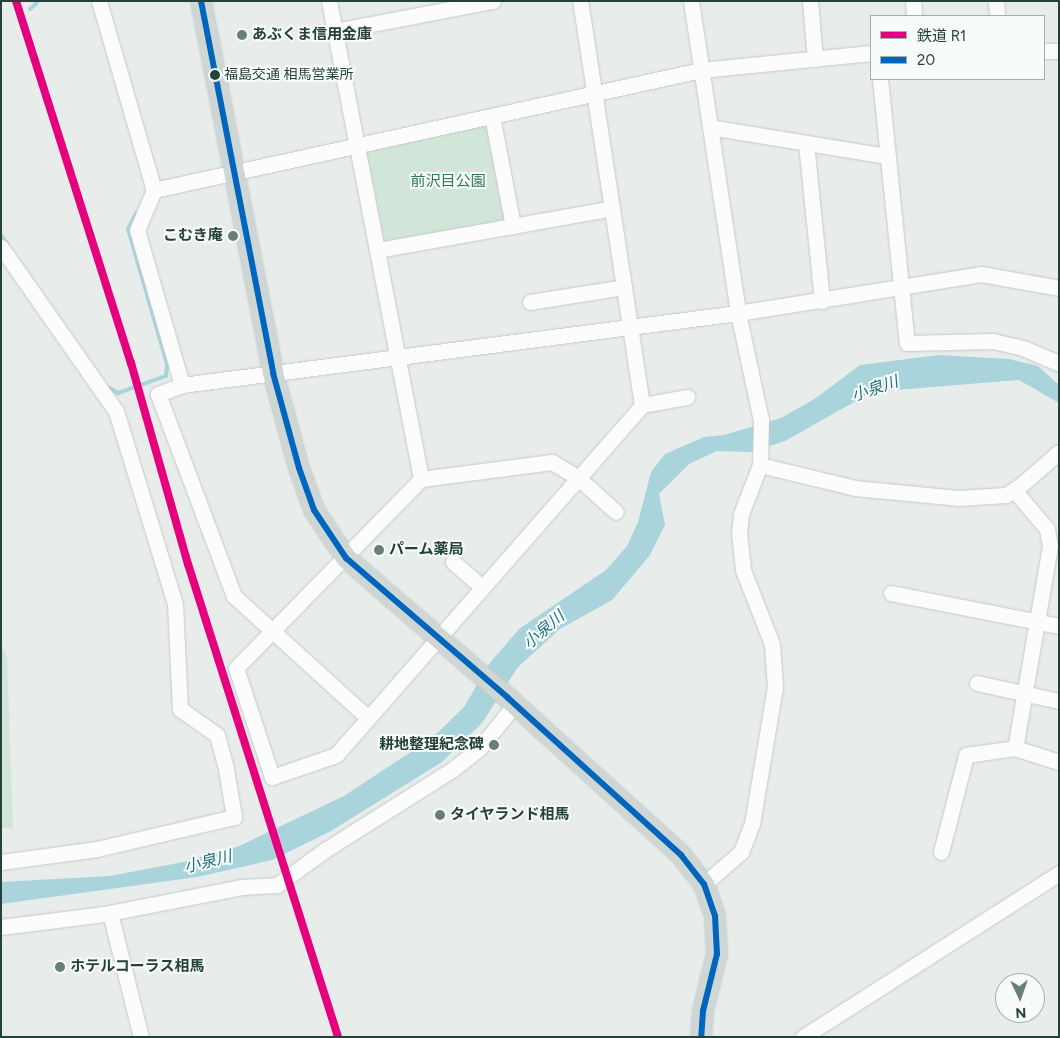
<!DOCTYPE html>
<meta charset="utf-8">
<style>
body{margin:0}
#map{position:relative;width:1060px;height:1038px;overflow:hidden;background:#e8edeb;font-family:Figtree,"Noto Sans JP",sans-serif}
div>[style]{position:absolute}
.green>*{inset:0;background:#d1e6d8}
.water>*{inset:0;background:#a9d4db}
.stream>*{height:4px;margin:-2px;padding:0 2px;transform-origin:2px;border-radius:2px;background:#a9d4db}
.roads{filter:drop-shadow(0 0 1px #c5cac8) drop-shadow(0 0 1px #c5cac8)}
.minor>*{height:15px;margin:-7.5px;padding:0 7.5px;transform-origin:7.5px;border-radius:7.5px;background:#fcfcfc}
.major>*{height:20px;margin:-10px;padding:0 10px;transform-origin:10px;border-radius:10px;background:#cfd7d5}
.bus-1>*{height:6px;margin:-3px;padding:0 3px;transform-origin:3px;border-radius:3px;background:#0065bd}
.rail-1>*{height:8px;margin:-4px;padding:0 4px;transform-origin:4px;border-radius:4px;background:#e5007d}
.dots>*{width:14px;height:14px;translate:-50% -50%;box-sizing:border-box;border:2px solid #f7fbf9;border-radius:50%}
span{translate:-50% -50%;white-space:nowrap;text-align:center;line-height:1.15;-webkit-text-stroke:4px #f7fbf9;paint-order:stroke}
.bus-label{font-size:14px;color:#24423a}
.left{translate:0 -50%;text-align:left}
.poi-label{font-size:15px;color:#24423a;font-weight:700}
.right{translate:-100% -50%;text-align:right}
.park-label{font-size:15px;color:#2d7a4b}
.water-label{font-size:16px;color:#1c6f80;font-style:italic}
.frame{position:absolute;inset:0;border:2px solid #24423a;pointer-events:none}
.legend{position:absolute;left:870px;top:15px;width:175px;height:65px;box-sizing:border-box;background:#f7fbf9;border:1px solid #a3b1ad;margin:0;padding:6px 9px;list-style:none;font-size:15px;color:#24423a}
.legend li{display:flex;align-items:center;gap:10px;height:25px}
.legend b{width:25px;border:1px solid #a3b1ad}
.north{position:absolute;left:995px;top:973px;width:50px;height:50px;box-sizing:border-box;background:#f7fbf9;border:1px solid #a3b1ad;border-radius:50%;rotate:177deg;font-size:14px;font-weight:700;line-height:20px;text-align:center;color:#24423a}
.north::after{content:'';display:block;margin:auto;width:18px;height:22px;background:#697e78;clip-path:polygon(50% 0,100% 100%,50% 72%,0 100%)}
</style>
<div id="map">
<div class="green">
<div style="clip-path:polygon(484px 124px,490px 128px,506px 218px,503px 223px,385px 242px,366px 153px,369px 148px)"></div>
<div style="clip-path:polygon(1px 642px,7px 657px,13px 829px,1px 828px)"></div>
</div>
<div class="water">
<div style="clip-path:polygon(939px 355px,1009px 359px,1038px 366px,1059px 385px,1059px 403px,1019px 380px,872px 392px,785px 441px,750px 452px,717px 451px,689px 464px,659px 494px,665px 525px,650px 555px,612px 600px,560px 629px,518px 667px,482px 723px,442px 762px,331px 831px,272px 860px,197px 877px,1px 904px,1px 882px,110px 876px,183px 862px,239px 846px,344px 796px,432px 738px,464px 707px,489px 664px,519px 629px,606px 570px,627px 546px,638px 522px,651px 472px,665px 454px,704px 437px,724px 435px,781px 418px,816px 398px,860px 365px)"></div>
</div>
<div class="stream">
<div style="left:30px;top:9px;width:9px;rotate:-41deg"></div>
<div style="left:1px;top:235px;width:12px;rotate:55deg"></div>
<div style="left:108px;top:387px;width:12px;rotate:31deg"></div>
<div style="left:118px;top:393px;width:51px;rotate:-19.5deg"></div>
<div style="left:166px;top:376px;width:12px;rotate:-85deg"></div>
<div style="left:167px;top:364px;width:141px;rotate:-106.1deg"></div>
<div style="left:128px;top:229px;width:18px;rotate:-63deg"></div>
</div>
<div class="roads">
<div class="minor">
<div style="left:99px;top:1px;width:197px;rotate:73.8deg"></div>
<div style="left:154px;top:190px;width:43px;rotate:113deg"></div>
<div style="left:137px;top:230px;width:161px;rotate:73.8deg"></div>
<div style="left:182px;top:385px;width:561px;rotate:-7.38deg"></div>
<div style="left:738px;top:313px;width:246px;rotate:-9.1deg"></div>
<div style="left:981px;top:274px;width:79px;rotate:10.2deg"></div>
<div style="left:329px;top:1px;width:487px;rotate:79.1deg"></div>
<div style="left:421px;top:479px;width:264px;rotate:134.4deg"></div>
<div style="left:236px;top:668px;width:115px;rotate:71.7deg"></div>
<div style="left:272px;top:777px;width:68px;rotate:-19deg"></div>
<div style="left:336px;top:755px;width:465px;rotate:-48.8deg"></div>
<div style="left:642px;top:405px;width:409px;rotate:-98.7deg"></div>
<div style="left:691px;top:1px;width:316px;rotate:81.4deg"></div>
<div style="left:738px;top:313px;width:109px;rotate:77.9deg"></div>
<div style="left:761px;top:420px;width:45px;rotate:91.3deg"></div>
<div style="left:760px;top:465px;width:98px;rotate:13.6deg"></div>
<div style="left:855px;top:488px;width:103px;rotate:5.5deg"></div>
<div style="left:958px;top:498px;width:48px;rotate:-3.6deg"></div>
<div style="left:1006px;top:495px;width:18px;rotate:-34deg"></div>
<div style="left:1021px;top:485px;width:50px;rotate:-41deg"></div>
<div style="left:810px;top:1px;width:58px;rotate:85.1deg"></div>
<div style="left:913px;top:1px;width:15px;rotate:86deg"></div>
<div style="left:996px;top:1px;width:15px;rotate:86deg"></div>
<div style="left:335px;top:31px;width:161px;rotate:-10.8deg"></div>
<div style="left:1044px;top:51px;width:15px"></div>
<div style="left:880px;top:79px;width:265px;rotate:84.2deg"></div>
<div style="left:907px;top:343px;width:86px;rotate:-1.3deg"></div>
<div style="left:993px;top:341px;width:31px;rotate:13deg"></div>
<div style="left:1023px;top:348px;width:39px;rotate:23deg"></div>
<div style="left:492px;top:116px;width:112px;rotate:79.2deg"></div>
<div style="left:710px;top:127px;width:180px;rotate:9.3deg"></div>
<div style="left:806px;top:143px;width:159px;rotate:84.2deg"></div>
<div style="left:154px;top:190px;width:560px;rotate:-12.37deg"></div>
<div style="left:701px;top:70px;width:171px;rotate:-5.7deg"></div>
<div style="left:1px;top:247px;width:200px;rotate:55deg"></div>
<div style="left:116px;top:411px;width:202px;rotate:73deg"></div>
<div style="left:175px;top:604px;width:105px;rotate:87.3deg"></div>
<div style="left:180px;top:709px;width:45px;rotate:35.1deg"></div>
<div style="left:217px;top:735px;width:35px;rotate:75deg"></div>
<div style="left:226px;top:769px;width:49px;rotate:80.5deg"></div>
<div style="left:234px;top:817px;width:141px;rotate:166.9deg"></div>
<div style="left:97px;top:849px;width:97px;rotate:172.3deg"></div>
<div style="left:377px;top:250px;width:239px;rotate:-10.1deg"></div>
<div style="left:530px;top:302px;width:95px;rotate:-9.1deg"></div>
<div style="left:182px;top:385px;width:26px;rotate:159deg"></div>
<div style="left:158px;top:394px;width:216px;rotate:69.4deg"></div>
<div style="left:234px;top:596px;width:180px;rotate:42.3deg"></div>
<div style="left:642px;top:405px;width:46px;rotate:-10.1deg"></div>
<div style="left:421px;top:479px;width:132px;rotate:-7.4deg"></div>
<div style="left:552px;top:462px;width:29px;rotate:31deg"></div>
<div style="left:577px;top:477px;width:52px;rotate:41.9deg"></div>
<div style="left:1014px;top:490px;width:51px;rotate:49.8deg"></div>
<div style="left:1047px;top:529px;width:17px;rotate:80deg"></div>
<div style="left:1050px;top:546px;width:205px;rotate:99.8deg"></div>
<div style="left:453px;top:562px;width:38px;rotate:41deg"></div>
<div style="left:891px;top:593px;width:171px;rotate:11.1deg"></div>
<div style="left:977px;top:683px;width:84px;rotate:12.4deg"></div>
<div style="left:941px;top:852px;width:100px;rotate:-75.5deg"></div>
<div style="left:966px;top:755px;width:49px;rotate:-8.1deg"></div>
<div style="left:1015px;top:748px;width:46px;rotate:17.7deg"></div>
<div style="left:704px;top:884px;width:49px;rotate:-40.9deg"></div>
<div style="left:741px;top:852px;width:30px;rotate:-69deg"></div>
<div style="left:752px;top:824px;width:139px;rotate:-80.5deg"></div>
<div style="left:775px;top:687px;width:43px;rotate:-94deg"></div>
<div style="left:772px;top:644px;width:79px;rotate:-111.4deg"></div>
<div style="left:743px;top:570px;width:36px;rotate:-96deg"></div>
<div style="left:739px;top:534px;width:20px;rotate:-84deg"></div>
<div style="left:741px;top:514px;width:53px;rotate:-68.8deg"></div>
<div style="left:110px;top:913px;width:128px;rotate:76deg"></div>
<div style="left:1px;top:927px;width:104px;rotate:-7.2deg"></div>
<div style="left:104px;top:914px;width:140px;rotate:-11.1deg"></div>
<div style="left:241px;top:887px;width:36px;rotate:-3deg"></div>
<div style="left:277px;top:885px;width:59px;rotate:-36.1deg"></div>
<div style="left:325px;top:850px;width:151px;rotate:-32.3deg"></div>
<div style="left:453px;top:769px;width:33px;rotate:-38deg"></div>
<div style="left:479px;top:749px;width:58px;rotate:-51.3deg"></div>
<div style="left:803px;top:1037px;width:304px;rotate:-32.6deg"></div>
</div>
<div class="major">
<div style="left:201px;top:1px;width:379px;rotate:79deg"></div>
<div style="left:273px;top:373px;width:98px;rotate:74.7deg"></div>
<div style="left:299px;top:468px;width:45px;rotate:70.3deg"></div>
<div style="left:314px;top:510px;width:58px;rotate:56.3deg"></div>
<div style="left:346px;top:558px;width:214px;rotate:40.8deg"></div>
<div style="left:508px;top:698px;width:234px;rotate:42.2deg"></div>
<div style="left:681px;top:855px;width:37px;rotate:52deg"></div>
<div style="left:704px;top:884px;width:34px;rotate:71deg"></div>
<div style="left:715px;top:916px;width:38px;rotate:87deg"></div>
<div style="left:717px;top:954px;width:59px;rotate:103.8deg"></div>
<div style="left:703px;top:1011px;width:26px;rotate:94deg"></div>
</div>
</div>
<div class="bus-1">
<div style="left:201px;top:1px;width:379px;rotate:79deg"></div>
<div style="left:273px;top:373px;width:98px;rotate:74.7deg"></div>
<div style="left:299px;top:468px;width:45px;rotate:70.3deg"></div>
<div style="left:314px;top:510px;width:58px;rotate:56.3deg"></div>
<div style="left:346px;top:558px;width:214px;rotate:40.8deg"></div>
<div style="left:508px;top:698px;width:234px;rotate:42.2deg"></div>
<div style="left:681px;top:855px;width:37px;rotate:52deg"></div>
<div style="left:704px;top:884px;width:34px;rotate:71deg"></div>
<div style="left:715px;top:916px;width:38px;rotate:87deg"></div>
<div style="left:717px;top:954px;width:59px;rotate:103.8deg"></div>
<div style="left:703px;top:1011px;width:26px;rotate:94deg"></div>
</div>
<div class="rail-1">
<div style="left:16px;top:1px;width:380px;rotate:72.4deg"></div>
<div style="left:131px;top:363px;width:209px;rotate:74.2deg"></div>
<div style="left:188px;top:564px;width:496px;rotate:72.4deg"></div>
</div>
<div class="dots">
<div style="left:242px;top:35px;background:#697e78"></div>
<div style="left:215px;top:75px;background:#24423a"></div>
<div style="left:233px;top:236px;background:#697e78"></div>
<div style="left:379px;top:550px;background:#697e78"></div>
<div style="left:494px;top:745px;background:#697e78"></div>
<div style="left:440px;top:815px;background:#697e78"></div>
<div style="left:60px;top:967px;background:#697e78"></div>
</div>
<div class="bus-label">
<span class="left" style="left:224px;top:75px">福島交通 相馬営業所</span>
</div>
<div class="poi-label">
<span class="left" style="left:252px;top:35px">あぶくま信用金庫</span>
<span class="right" style="left:223px;top:236px">こむき庵</span>
<span class="left" style="left:389px;top:550px">パーム薬局</span>
<span class="right" style="left:484px;top:745px">耕地整理紀念碑</span>
<span class="left" style="left:450px;top:815px">タイヤランド相馬</span>
<span class="left" style="left:70px;top:967px">ホテルコーラス相馬</span>
</div>
<div class="park-label">
<span style="left:448px;top:182px">前沢目公園</span>
</div>
<div class="water-label">
<span style="left:875px;top:389px;rotate:-19deg">小泉川</span>
<span style="left:544px;top:630px;rotate:-41deg">小泉川</span>
<span style="left:208px;top:862px;rotate:-14deg">小泉川</span>
</div>
<div class="frame"></div>
<ul class="legend">
<li><b style="height:6px;background:#e5007d"></b>鉄道 R1</li>
<li><b style="height:6px;background:#0065bd"></b>20</li>
</ul>
<div class="north">N</div>
</div>
